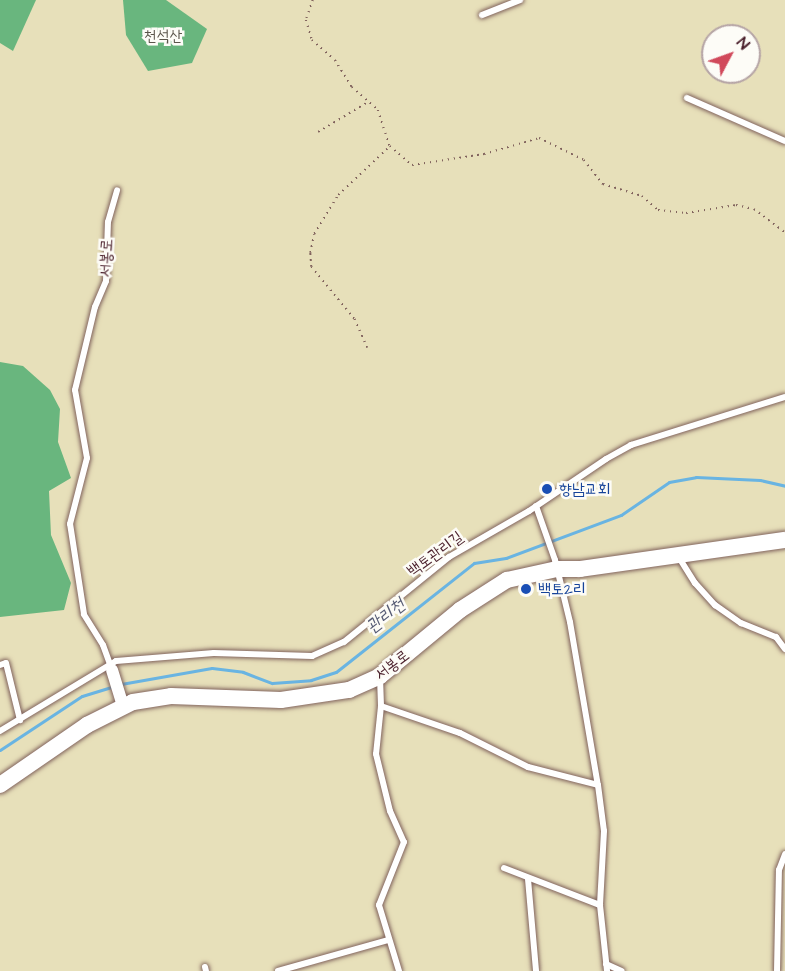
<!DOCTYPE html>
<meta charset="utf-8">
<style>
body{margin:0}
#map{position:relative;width:785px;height:971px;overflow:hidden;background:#e7e0ba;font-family:"Architects Daughter","Poor Story",sans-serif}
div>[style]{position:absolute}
.forest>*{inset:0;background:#69b67e}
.stream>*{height:3px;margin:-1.5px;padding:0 1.5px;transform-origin:1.5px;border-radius:1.5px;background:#69b4e2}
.path>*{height:1.5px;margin-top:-0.75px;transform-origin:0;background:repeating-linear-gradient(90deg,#81635d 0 1.5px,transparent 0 6px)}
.roads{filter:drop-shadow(0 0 2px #81635d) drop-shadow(0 0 2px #81635d)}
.service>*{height:6px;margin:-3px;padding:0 3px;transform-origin:3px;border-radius:3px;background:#fff}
.minor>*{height:12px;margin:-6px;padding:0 6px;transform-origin:6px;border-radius:6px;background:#fff}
.secondary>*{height:16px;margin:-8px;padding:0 8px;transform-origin:8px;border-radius:8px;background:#fff}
.dots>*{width:16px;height:16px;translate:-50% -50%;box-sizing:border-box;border:3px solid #fdfcf7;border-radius:50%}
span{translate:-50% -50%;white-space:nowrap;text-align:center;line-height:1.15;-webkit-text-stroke:5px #fdfcf7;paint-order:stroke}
.park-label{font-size:16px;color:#5b554b}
.street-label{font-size:16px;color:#4a1f2b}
.transit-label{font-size:16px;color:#164399}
.left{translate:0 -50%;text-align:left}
.water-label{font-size:18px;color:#565b74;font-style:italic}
.north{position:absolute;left:701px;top:24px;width:60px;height:60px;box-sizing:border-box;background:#fdfcf7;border:2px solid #b5a4a5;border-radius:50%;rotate:49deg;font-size:16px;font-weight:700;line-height:24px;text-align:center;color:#4a1f2b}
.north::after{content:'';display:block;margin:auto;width:21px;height:27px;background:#d1495b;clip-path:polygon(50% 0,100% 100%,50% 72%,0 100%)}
</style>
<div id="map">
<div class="forest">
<div style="clip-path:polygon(0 0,36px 0,13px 51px,0 43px)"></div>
<div style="clip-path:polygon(123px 0,166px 0,207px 29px,192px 63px,148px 71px,126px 35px)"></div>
<div style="clip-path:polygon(0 362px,23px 366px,50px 390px,60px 409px,58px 442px,71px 478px,49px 491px,51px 535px,71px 583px,64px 610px,0 617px)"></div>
</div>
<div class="stream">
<div style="left:121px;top:684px;width:92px;rotate:-10deg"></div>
<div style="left:212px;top:668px;width:31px;rotate:7deg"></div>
<div style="left:243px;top:672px;width:31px;rotate:21deg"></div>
<div style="left:272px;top:683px;width:39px;rotate:-4deg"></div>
<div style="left:311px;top:680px;width:26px;rotate:-18deg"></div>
<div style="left:336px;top:672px;width:176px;rotate:-38.3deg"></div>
<div style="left:474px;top:563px;width:32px;rotate:-9deg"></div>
<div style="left:506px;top:558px;width:123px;rotate:-20.5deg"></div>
<div style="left:621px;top:515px;width:58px;rotate:-34.5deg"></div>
<div style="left:669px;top:482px;width:27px;rotate:-10deg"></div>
<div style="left:696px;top:477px;width:64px;rotate:2.7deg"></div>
<div style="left:760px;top:480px;width:26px;rotate:13deg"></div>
<div style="left:0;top:750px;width:98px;rotate:-33.4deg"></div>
<div style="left:82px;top:696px;width:34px;rotate:-17deg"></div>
</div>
<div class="path">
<div style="left:313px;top:0;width:21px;rotate:109deg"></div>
<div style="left:306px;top:20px;width:21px;rotate:73deg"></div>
<div style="left:312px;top:40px;width:30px;rotate:41deg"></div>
<div style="left:335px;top:60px;width:32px;rotate:58deg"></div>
<div style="left:352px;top:87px;width:35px;rotate:41deg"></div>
<div style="left:378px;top:110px;width:38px;rotate:72deg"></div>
<div style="left:390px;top:146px;width:29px;rotate:41deg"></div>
<div style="left:412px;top:165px;width:73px;rotate:-8.7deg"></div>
<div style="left:484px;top:154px;width:57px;rotate:-16.2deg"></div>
<div style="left:539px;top:138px;width:50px;rotate:26.1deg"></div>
<div style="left:584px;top:160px;width:31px;rotate:52deg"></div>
<div style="left:603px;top:184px;width:41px;rotate:17.1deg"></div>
<div style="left:642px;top:196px;width:21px;rotate:41deg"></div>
<div style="left:658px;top:210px;width:28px;rotate:6deg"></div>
<div style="left:686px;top:213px;width:51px;rotate:-9.1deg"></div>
<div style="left:736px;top:205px;width:18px;rotate:13deg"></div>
<div style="left:754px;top:209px;width:39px;rotate:37deg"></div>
<div style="left:318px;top:132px;width:58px;rotate:-31deg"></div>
<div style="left:367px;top:348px;width:32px;rotate:-114deg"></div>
<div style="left:354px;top:319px;width:67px;rotate:-129.6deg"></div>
<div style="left:311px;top:267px;width:14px;rotate:-94deg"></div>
<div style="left:310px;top:253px;width:19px;rotate:-78deg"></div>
<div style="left:314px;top:234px;width:46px;rotate:-58.4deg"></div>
<div style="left:338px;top:195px;width:71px;rotate:-43.3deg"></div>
</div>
<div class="roads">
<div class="service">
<div style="left:482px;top:15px;width:41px;rotate:-21.5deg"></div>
<div style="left:687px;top:98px;width:107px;rotate:23.7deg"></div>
<div style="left:536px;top:506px;width:57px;rotate:70.6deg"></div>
<div style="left:555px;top:560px;width:64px;rotate:76.4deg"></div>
<div style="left:570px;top:622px;width:165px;rotate:80.3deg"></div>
<div style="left:598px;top:785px;width:46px;rotate:82.6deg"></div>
<div style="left:604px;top:831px;width:74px;rotate:93.1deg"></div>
<div style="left:600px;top:905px;width:66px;rotate:83.9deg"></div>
<div style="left:678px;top:556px;width:32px;rotate:58deg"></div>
<div style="left:695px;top:583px;width:30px;rotate:48deg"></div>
<div style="left:715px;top:605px;width:32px;rotate:35deg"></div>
<div style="left:741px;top:623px;width:38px;rotate:22deg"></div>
<div style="left:776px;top:637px;width:15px;rotate:53deg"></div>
<div style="left:0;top:665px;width:6px;rotate:-18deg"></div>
<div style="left:6px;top:663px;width:59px;rotate:76.2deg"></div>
<div style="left:111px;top:667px;width:23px;rotate:-110deg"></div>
<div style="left:103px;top:645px;width:36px;rotate:-122deg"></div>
<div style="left:84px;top:614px;width:91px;rotate:-98.8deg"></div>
<div style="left:70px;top:524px;width:68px;rotate:-75.6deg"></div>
<div style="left:87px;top:458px;width:69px;rotate:-100deg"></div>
<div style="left:75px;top:390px;width:85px;rotate:-76.5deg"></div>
<div style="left:95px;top:307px;width:28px;rotate:-67deg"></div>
<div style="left:106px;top:281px;width:59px;rotate:-88.1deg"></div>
<div style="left:108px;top:222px;width:33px;rotate:-74deg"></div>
<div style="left:380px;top:677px;width:29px;rotate:88deg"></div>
<div style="left:381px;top:706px;width:48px;rotate:95.9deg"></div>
<div style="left:376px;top:754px;width:59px;rotate:76.2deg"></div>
<div style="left:390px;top:811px;width:34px;rotate:66deg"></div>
<div style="left:404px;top:842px;width:68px;rotate:111.6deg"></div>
<div style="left:379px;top:905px;width:69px;rotate:73.1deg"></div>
<div style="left:381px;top:706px;width:83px;rotate:18.9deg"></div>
<div style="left:460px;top:733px;width:76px;rotate:26.6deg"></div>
<div style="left:528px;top:767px;width:72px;rotate:14.4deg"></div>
<div style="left:0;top:731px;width:135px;rotate:-31.1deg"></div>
<div style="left:116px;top:661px;width:98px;rotate:-4.7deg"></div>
<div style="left:214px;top:653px;width:98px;rotate:1.8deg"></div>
<div style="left:312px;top:656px;width:35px;rotate:-24deg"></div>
<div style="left:344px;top:642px;width:135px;rotate:-39deg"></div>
<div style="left:449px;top:557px;width:92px;rotate:-29.9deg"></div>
<div style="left:529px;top:511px;width:93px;rotate:-34deg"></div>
<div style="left:606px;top:459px;width:29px;rotate:-29deg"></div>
<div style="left:631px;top:445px;width:161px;rotate:-17.3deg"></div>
<div style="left:504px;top:868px;width:103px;rotate:21.1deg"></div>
<div style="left:528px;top:879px;width:92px;rotate:85deg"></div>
<div style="left:606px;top:964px;width:17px;rotate:24deg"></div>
<div style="left:205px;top:967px;width:4px;rotate:76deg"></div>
<div style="left:278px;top:971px;width:114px;rotate:-15.7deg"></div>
<div style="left:777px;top:971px;width:101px;rotate:-88.9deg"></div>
<div style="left:779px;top:870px;width:17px;rotate:-69deg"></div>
</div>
<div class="minor">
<div style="left:112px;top:670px;width:39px;rotate:73deg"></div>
</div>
<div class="secondary">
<div style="left:0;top:785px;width:106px;rotate:-34.6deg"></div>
<div style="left:87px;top:725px;width:51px;rotate:-26.6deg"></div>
<div style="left:133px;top:702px;width:38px;rotate:-9deg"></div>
<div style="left:171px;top:696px;width:110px;rotate:2.1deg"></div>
<div style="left:281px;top:700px;width:69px;rotate:-8.4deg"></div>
<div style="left:349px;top:690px;width:34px;rotate:-24deg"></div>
<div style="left:380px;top:676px;width:104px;rotate:-39.5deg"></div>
<div style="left:460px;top:610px;width:56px;rotate:-32.6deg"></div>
<div style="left:507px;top:580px;width:51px;rotate:-12.4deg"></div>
<div style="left:557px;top:569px;width:23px"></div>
<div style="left:580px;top:569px;width:207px;rotate:-8.1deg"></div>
</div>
</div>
<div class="dots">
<div style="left:547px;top:489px;background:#1a4fb4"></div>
<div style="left:526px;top:589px;background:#1a4fb4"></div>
</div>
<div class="park-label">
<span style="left:163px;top:36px">천석산</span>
</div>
<div class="street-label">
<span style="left:106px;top:258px;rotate:-86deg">서봉로</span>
<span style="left:435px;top:554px;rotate:-36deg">백토관리길</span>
<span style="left:392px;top:665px;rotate:-37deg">서봉로</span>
</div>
<div class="transit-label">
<span class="left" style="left:559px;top:489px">향남교회</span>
<span class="left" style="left:538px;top:589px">백토2리</span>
</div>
<div class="water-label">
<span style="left:386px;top:616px;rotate:-38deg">관리천</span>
</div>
<div class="north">N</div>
</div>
